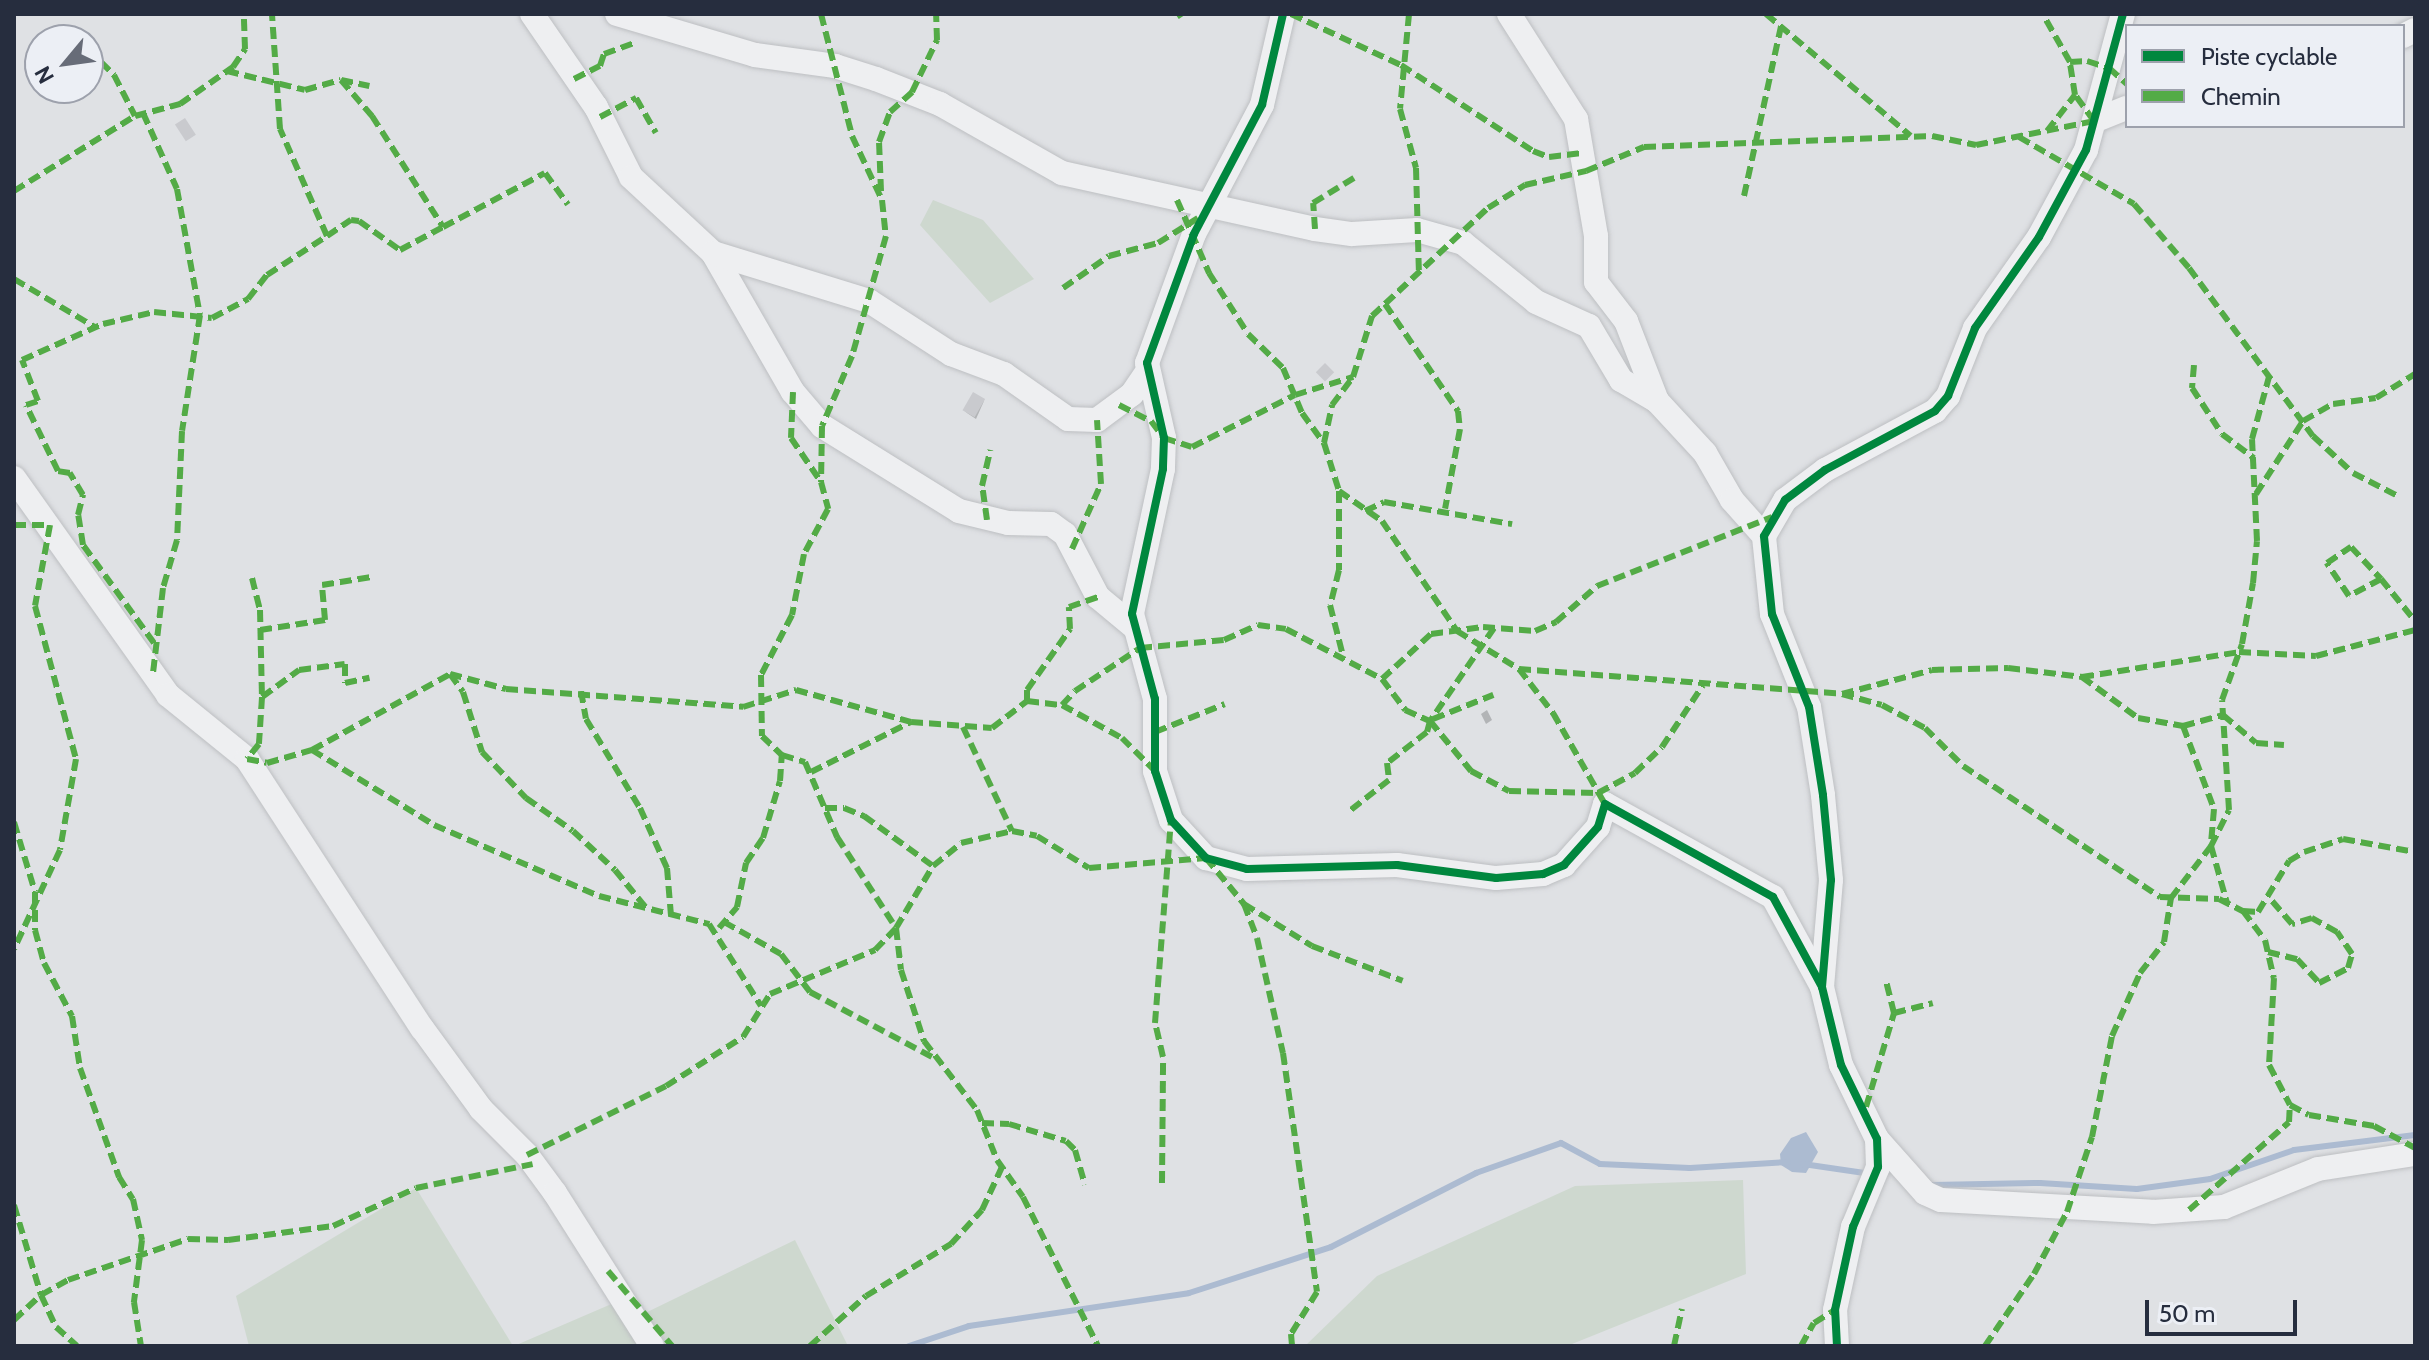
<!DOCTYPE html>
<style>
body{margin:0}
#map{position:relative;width:2429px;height:1360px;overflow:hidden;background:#dfe1e4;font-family:Cabin,sans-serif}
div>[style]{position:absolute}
.green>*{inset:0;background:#ced8cf}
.water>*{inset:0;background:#acbbd1}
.shadow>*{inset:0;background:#0003}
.stream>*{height:6px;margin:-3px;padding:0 3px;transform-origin:3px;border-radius:3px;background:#acbbd1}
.building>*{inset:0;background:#c9cace;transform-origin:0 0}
.roads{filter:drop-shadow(0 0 2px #bdbfc2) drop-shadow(0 0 2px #bdbfc2)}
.street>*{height:24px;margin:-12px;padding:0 12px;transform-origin:12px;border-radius:12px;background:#eeeff1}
.quiet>*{height:6px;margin-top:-3px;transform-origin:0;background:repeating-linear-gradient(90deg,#53ab46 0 12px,transparent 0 18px)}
.cycleway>*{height:8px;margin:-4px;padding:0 4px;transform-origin:4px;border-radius:4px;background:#00873e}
span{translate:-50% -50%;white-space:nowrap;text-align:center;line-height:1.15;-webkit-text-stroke:7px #eceff5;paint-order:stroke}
.frame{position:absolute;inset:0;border:16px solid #262d3e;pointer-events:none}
.legend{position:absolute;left:2125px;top:24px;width:280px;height:104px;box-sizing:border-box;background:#eceff5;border:2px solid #9da1ac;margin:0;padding:10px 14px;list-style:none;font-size:24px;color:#262d3e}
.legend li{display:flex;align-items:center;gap:16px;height:40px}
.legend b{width:40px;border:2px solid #9da1ac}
.north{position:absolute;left:24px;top:24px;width:80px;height:80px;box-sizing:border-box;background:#eceff5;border:2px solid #9da1ac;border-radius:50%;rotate:241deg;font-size:22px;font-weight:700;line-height:32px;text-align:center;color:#262d3e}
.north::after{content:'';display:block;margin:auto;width:28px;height:36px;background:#676c78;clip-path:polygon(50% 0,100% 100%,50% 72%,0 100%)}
.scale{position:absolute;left:2145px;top:1300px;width:152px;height:36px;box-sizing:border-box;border:4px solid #262d3e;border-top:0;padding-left:10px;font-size:24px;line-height:28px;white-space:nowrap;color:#262d3e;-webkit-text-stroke:6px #eceff5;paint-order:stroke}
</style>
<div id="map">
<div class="green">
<div style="clip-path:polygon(933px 200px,983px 220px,1034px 279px,990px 303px,920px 225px)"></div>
<div style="clip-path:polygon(1743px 1180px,1746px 1274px,1567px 1346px,1305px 1346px,1377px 1276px,1575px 1186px)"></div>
<div style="clip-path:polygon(416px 1188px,513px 1346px,249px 1346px,236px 1296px)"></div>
<div style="clip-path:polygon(795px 1240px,848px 1346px,514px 1346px,623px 1299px,635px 1318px)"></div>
</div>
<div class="water">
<div style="clip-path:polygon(1806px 1132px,1818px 1152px,1806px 1173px,1792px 1172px,1781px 1165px,1780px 1154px,1791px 1138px)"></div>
</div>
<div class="shadow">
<div style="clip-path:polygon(984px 401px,976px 419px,967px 413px,965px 411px)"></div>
<div style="clip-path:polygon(1487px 710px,1492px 720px,1486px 724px,1481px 714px)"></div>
</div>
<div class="stream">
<div style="left:1803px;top:1164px;width:69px;rotate:8.4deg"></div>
<div style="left:1933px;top:1185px;width:107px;rotate:-1.1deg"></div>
<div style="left:2040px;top:1183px;width:97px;rotate:3.5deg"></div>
<div style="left:2137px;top:1189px;width:74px;rotate:-7.8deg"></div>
<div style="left:2210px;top:1179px;width:89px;rotate:-19deg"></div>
<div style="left:2294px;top:1150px;width:122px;rotate:-7.1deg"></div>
<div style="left:909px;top:1346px;width:63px;rotate:-18.4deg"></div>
<div style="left:969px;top:1326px;width:222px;rotate:-8.5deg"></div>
<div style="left:1189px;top:1293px;width:149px;rotate:-17.9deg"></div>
<div style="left:1331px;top:1247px;width:163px;rotate:-27deg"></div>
<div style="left:1476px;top:1173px;width:90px;rotate:-19.4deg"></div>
<div style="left:1561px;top:1143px;width:44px;rotate:28.3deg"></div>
<div style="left:1600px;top:1164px;width:90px;rotate:2.5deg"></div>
<div style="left:1690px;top:1168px;width:98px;rotate:-3.5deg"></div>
</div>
<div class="building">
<div style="left:185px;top:118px;width:20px;height:12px;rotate:57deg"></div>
<div style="left:1325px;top:363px;width:13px;height:13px;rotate:45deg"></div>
<div style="left:973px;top:392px;width:14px;height:21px;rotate:30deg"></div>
</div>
<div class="roads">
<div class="street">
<div style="left:532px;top:14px;width:113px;rotate:55.5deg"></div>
<div style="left:596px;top:107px;width:78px;rotate:63.4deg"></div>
<div style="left:631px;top:177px;width:112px;rotate:42.8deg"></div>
<div style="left:713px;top:253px;width:160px;rotate:60.1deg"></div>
<div style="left:793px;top:392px;width:45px;rotate:49.5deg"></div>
<div style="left:822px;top:426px;width:161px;rotate:31.8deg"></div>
<div style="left:959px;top:511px;width:50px;rotate:13.8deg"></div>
<div style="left:1008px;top:523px;width:43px;rotate:1.3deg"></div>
<div style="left:1051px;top:524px;width:17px;rotate:36deg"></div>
<div style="left:1065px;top:534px;width:71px;rotate:62.4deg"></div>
<div style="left:1098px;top:597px;width:47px;rotate:39.8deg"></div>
<div style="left:617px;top:14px;width:144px;rotate:16.5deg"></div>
<div style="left:755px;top:55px;width:81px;rotate:7.8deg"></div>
<div style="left:835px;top:66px;width:43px;rotate:17.6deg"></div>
<div style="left:876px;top:79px;width:69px;rotate:21.3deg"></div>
<div style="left:940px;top:104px;width:140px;rotate:29.5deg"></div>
<div style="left:1062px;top:173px;width:259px;rotate:12.5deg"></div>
<div style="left:1315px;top:229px;width:37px;rotate:8deg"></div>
<div style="left:1352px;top:234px;width:65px;rotate:-3.5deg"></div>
<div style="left:1417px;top:230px;width:48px;rotate:15.8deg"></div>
<div style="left:1463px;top:243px;width:94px;rotate:38.9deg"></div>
<div style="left:1536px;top:302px;width:58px;rotate:24.4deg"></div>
<div style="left:1589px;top:326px;width:63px;rotate:59.3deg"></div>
<div style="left:1621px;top:380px;width:42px;rotate:30.3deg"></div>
<div style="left:1283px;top:14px;width:93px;rotate:103deg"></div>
<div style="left:1262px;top:105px;width:146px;rotate:117.8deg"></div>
<div style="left:1194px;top:234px;width:137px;rotate:110deg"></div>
<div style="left:1147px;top:363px;width:77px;rotate:77.2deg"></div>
<div style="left:1164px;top:438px;width:31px;rotate:92deg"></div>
<div style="left:1163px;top:469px;width:148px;rotate:102.1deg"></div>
<div style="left:1132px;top:614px;width:88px;rotate:74.9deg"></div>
<div style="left:1155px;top:699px;width:72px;rotate:90deg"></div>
<div style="left:1155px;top:771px;width:52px;rotate:71.9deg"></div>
<div style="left:1171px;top:820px;width:52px;rotate:47.4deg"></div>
<div style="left:1206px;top:858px;width:42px;rotate:15deg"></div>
<div style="left:1247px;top:869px;width:150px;rotate:-1.5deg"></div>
<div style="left:1397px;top:865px;width:100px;rotate:7.5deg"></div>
<div style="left:1496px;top:878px;width:47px;rotate:-4.9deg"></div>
<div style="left:1543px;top:874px;width:23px;rotate:-23deg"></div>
<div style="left:1564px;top:865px;width:51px;rotate:-48.2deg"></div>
<div style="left:1598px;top:827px;width:24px;rotate:-73deg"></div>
<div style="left:1605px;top:804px;width:192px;rotate:29deg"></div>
<div style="left:1773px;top:897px;width:102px;rotate:61.4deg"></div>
<div style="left:1509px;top:14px;width:125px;rotate:57.5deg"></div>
<div style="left:1576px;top:119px;width:119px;rotate:80.3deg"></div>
<div style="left:1596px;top:236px;width:46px;rotate:90deg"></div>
<div style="left:1596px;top:282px;width:49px;rotate:52.4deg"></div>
<div style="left:1626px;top:321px;width:86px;rotate:68.8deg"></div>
<div style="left:1657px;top:401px;width:71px;rotate:47.3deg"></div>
<div style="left:1705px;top:453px;width:54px;rotate:60.1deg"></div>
<div style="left:1732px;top:500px;width:48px;rotate:48.4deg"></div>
<div style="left:2403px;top:36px;width:13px;rotate:-27deg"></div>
<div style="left:2094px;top:121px;width:35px;rotate:-22deg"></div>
<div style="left:713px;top:253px;width:163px;rotate:17.1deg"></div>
<div style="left:869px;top:301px;width:98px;rotate:32.9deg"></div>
<div style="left:951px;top:354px;width:57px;rotate:20.7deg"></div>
<div style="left:1004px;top:374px;width:78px;rotate:35.1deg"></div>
<div style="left:1068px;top:419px;width:29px;rotate:2deg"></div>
<div style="left:1097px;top:420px;width:44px;rotate:-36.6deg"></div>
<div style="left:1132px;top:394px;width:27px;rotate:-56deg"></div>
<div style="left:14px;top:478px;width:266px;rotate:54.6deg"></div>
<div style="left:168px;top:695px;width:102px;rotate:39deg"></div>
<div style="left:247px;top:759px;width:321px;rotate:57deg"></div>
<div style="left:422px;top:1028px;width:100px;rotate:53.9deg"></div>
<div style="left:481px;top:1109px;width:65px;rotate:45deg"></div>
<div style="left:527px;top:1155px;width:47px;rotate:53.6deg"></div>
<div style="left:555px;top:1193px;width:181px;rotate:57.6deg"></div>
<div style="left:1877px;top:1139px;width:72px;rotate:48.4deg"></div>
<div style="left:1925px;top:1193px;width:17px;rotate:24deg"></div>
<div style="left:1941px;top:1200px;width:212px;rotate:3.2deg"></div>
<div style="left:2153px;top:1212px;width:71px;rotate:-4deg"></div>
<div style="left:2224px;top:1207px;width:101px;rotate:-22deg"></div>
<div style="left:2318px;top:1169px;width:98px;rotate:-8.8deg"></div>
<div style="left:1837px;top:1346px;width:36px;rotate:-93deg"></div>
<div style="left:1835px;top:1310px;width:85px;rotate:-77.8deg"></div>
<div style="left:1853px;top:1227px;width:65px;rotate:-67.4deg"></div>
<div style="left:1878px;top:1167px;width:28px;rotate:-92deg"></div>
<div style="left:1877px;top:1139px;width:82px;rotate:-115.9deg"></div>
<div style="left:1841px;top:1065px;width:80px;rotate:-103.7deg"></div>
<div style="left:1822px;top:987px;width:107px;rotate:-85.2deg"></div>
<div style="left:1831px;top:880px;width:85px;rotate:-95.4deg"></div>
<div style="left:1823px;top:795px;width:89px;rotate:-99deg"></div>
<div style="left:1809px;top:707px;width:100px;rotate:-111.7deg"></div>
<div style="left:1772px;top:614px;width:78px;rotate:-95.9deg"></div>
<div style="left:1764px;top:536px;width:42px;rotate:-59.7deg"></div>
<div style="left:1785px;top:500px;width:50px;rotate:-36.9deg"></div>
<div style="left:1825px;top:470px;width:125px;rotate:-28.2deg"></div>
<div style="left:1935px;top:411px;width:20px;rotate:-49deg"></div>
<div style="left:1948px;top:396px;width:73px;rotate:-68.3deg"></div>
<div style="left:1975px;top:328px;width:111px;rotate:-54.9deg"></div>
<div style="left:2039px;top:237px;width:99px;rotate:-61.6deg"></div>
<div style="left:2086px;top:150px;width:141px;rotate:-74.8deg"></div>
</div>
</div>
<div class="quiet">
<div style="left:821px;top:14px;width:126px;rotate:75.7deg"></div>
<div style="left:852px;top:136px;width:71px;rotate:64.9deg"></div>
<div style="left:882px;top:200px;width:36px;rotate:84deg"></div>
<div style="left:886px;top:236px;width:125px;rotate:105.8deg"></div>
<div style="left:852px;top:356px;width:76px;rotate:113.2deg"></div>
<div style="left:822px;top:426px;width:56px;rotate:91deg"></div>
<div style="left:1179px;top:14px;width:4px;rotate:56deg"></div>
<div style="left:1291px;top:14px;width:121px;rotate:24.9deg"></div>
<div style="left:1401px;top:65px;width:158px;rotate:33.1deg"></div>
<div style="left:1533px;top:151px;width:17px;rotate:21deg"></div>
<div style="left:1549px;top:157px;width:35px;rotate:-7deg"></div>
<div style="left:1409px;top:14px;width:95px;rotate:95.4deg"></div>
<div style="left:1400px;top:109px;width:61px;rotate:74.8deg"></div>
<div style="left:1416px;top:168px;width:105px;rotate:88.4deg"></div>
<div style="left:1766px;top:14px;width:189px;rotate:40.1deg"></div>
<div style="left:88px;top:49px;width:37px;rotate:45deg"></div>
<div style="left:114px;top:75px;width:46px;rotate:62.9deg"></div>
<div style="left:2070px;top:62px;width:17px;rotate:-3deg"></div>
<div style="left:2087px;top:61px;width:23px;rotate:18deg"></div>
<div style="left:2109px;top:68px;width:24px;rotate:42deg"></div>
<div style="left:227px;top:71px;width:80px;rotate:13.7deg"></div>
<div style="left:305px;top:90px;width:37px;rotate:-16deg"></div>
<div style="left:341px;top:80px;width:29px;rotate:12deg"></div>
<div style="left:574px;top:79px;width:29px;rotate:-27deg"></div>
<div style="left:600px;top:66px;width:13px;rotate:-72deg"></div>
<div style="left:604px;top:54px;width:35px;rotate:-20deg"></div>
<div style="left:341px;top:80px;width:48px;rotate:49.3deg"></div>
<div style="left:372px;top:116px;width:132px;rotate:57.4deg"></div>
<div style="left:443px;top:227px;width:115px;rotate:-27.9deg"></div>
<div style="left:545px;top:173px;width:39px;rotate:54deg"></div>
<div style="left:143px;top:113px;width:83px;rotate:65.9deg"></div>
<div style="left:177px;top:189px;width:128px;rotate:79.7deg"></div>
<div style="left:200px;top:315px;width:117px;rotate:98.8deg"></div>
<div style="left:182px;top:431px;width:109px;rotate:92.6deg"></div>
<div style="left:177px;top:540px;width:50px;rotate:106.3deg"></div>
<div style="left:163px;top:588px;width:86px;rotate:96.7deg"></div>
<div style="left:600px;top:117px;width:41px;rotate:-27.8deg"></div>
<div style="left:636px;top:98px;width:40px;rotate:60.3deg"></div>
<div style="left:2047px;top:131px;width:46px;rotate:-52.1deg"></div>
<div style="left:2019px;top:137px;width:133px;rotate:30.2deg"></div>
<div style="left:2134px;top:204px;width:84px;rotate:49.3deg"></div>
<div style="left:2189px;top:268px;width:209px;rotate:53.6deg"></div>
<div style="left:2313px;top:436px;width:54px;rotate:42.8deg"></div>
<div style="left:2353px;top:473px;width:48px;rotate:27.1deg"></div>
<div style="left:14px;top:191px;width:142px;rotate:-31.8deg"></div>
<div style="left:135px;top:116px;width:47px;rotate:-14.9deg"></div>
<div style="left:180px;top:104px;width:65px;rotate:-34.9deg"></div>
<div style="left:233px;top:67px;width:22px;rotate:-56deg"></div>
<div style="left:245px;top:49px;width:35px;rotate:-92deg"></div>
<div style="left:881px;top:191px;width:49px;rotate:-92.3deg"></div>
<div style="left:879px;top:142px;width:32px;rotate:-70deg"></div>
<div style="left:890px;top:112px;width:30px;rotate:-42deg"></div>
<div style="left:912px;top:92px;width:58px;rotate:-64.3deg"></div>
<div style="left:937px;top:40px;width:26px;rotate:-92deg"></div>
<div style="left:1744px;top:196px;width:174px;rotate:-77.7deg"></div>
<div style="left:1177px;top:200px;width:80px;rotate:66.3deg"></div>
<div style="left:1209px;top:273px;width:72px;rotate:57.4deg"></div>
<div style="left:1248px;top:334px;width:49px;rotate:44.2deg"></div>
<div style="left:1283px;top:368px;width:49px;rotate:67.1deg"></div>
<div style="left:1302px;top:413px;width:37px;rotate:54deg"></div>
<div style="left:1324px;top:443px;width:50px;rotate:72.6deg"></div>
<div style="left:1339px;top:491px;width:52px;rotate:34.9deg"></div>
<div style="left:1382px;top:521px;width:133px;rotate:55.7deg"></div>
<div style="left:1457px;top:631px;width:73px;rotate:31.5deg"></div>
<div style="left:1519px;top:669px;width:56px;rotate:52.3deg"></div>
<div style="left:1553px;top:713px;width:105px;rotate:60.3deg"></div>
<div style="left:1315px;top:229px;width:26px;rotate:-94deg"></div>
<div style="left:1313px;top:203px;width:52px;rotate:-31.5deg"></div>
<div style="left:327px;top:236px;width:29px;rotate:-34deg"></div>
<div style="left:351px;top:220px;width:8px;rotate:7deg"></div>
<div style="left:359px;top:221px;width:50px;rotate:35.3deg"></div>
<div style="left:400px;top:250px;width:49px;rotate:-28.1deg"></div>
<div style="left:14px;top:279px;width:94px;rotate:30.7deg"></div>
<div style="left:1063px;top:288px;width:56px;rotate:-34.8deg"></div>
<div style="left:1109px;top:256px;width:51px;rotate:-14.9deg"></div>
<div style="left:1158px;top:243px;width:47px;rotate:-32deg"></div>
<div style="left:1385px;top:304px;width:130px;rotate:55.7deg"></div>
<div style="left:1458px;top:411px;width:18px;rotate:84deg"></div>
<div style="left:1460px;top:429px;width:81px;rotate:100.6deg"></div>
<div style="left:2194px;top:365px;width:23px;rotate:95deg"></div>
<div style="left:2192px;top:388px;width:55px;rotate:56.9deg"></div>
<div style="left:2222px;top:434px;width:40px;rotate:37deg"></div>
<div style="left:793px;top:392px;width:46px;rotate:92.5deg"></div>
<div style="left:791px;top:438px;width:53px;rotate:55.7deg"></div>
<div style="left:821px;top:482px;width:28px;rotate:75deg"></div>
<div style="left:828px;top:509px;width:51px;rotate:118.1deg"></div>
<div style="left:804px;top:554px;width:62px;rotate:101.1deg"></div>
<div style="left:792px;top:615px;width:68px;rotate:117.3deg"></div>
<div style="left:761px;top:675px;width:61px;rotate:89.1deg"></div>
<div style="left:762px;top:736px;width:28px;rotate:44deg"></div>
<div style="left:782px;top:755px;width:24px;rotate:17deg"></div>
<div style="left:805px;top:762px;width:82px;rotate:66.9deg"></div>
<div style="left:837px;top:837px;width:108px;rotate:57deg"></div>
<div style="left:1119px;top:405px;width:36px;rotate:27deg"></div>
<div style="left:1151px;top:421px;width:21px;rotate:53deg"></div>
<div style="left:1164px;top:438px;width:29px;rotate:18deg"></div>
<div style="left:1192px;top:447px;width:115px;rotate:-26.8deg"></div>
<div style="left:1295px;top:395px;width:61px;rotate:-17.2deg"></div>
<div style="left:1324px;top:443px;width:39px;rotate:-78deg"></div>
<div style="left:1332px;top:405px;width:35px;rotate:-53deg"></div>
<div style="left:1353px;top:377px;width:64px;rotate:-72.7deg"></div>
<div style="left:1372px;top:316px;width:158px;rotate:-43deg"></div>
<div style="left:1488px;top:208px;width:44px;rotate:-31.9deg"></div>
<div style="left:1525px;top:185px;width:63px;rotate:-12.9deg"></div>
<div style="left:1586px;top:171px;width:63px;rotate:-22.5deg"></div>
<div style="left:1644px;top:147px;width:288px;rotate:-2.2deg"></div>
<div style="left:1932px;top:136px;width:45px;rotate:11.6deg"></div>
<div style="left:1976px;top:145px;width:120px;rotate:-11.5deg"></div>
<div style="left:2094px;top:121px;width:32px;rotate:-126deg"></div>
<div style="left:2075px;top:95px;width:33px;rotate:-99deg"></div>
<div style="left:2070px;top:62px;width:51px;rotate:-119.6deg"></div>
<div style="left:1339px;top:491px;width:79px;rotate:90deg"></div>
<div style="left:1339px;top:570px;width:36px;rotate:104deg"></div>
<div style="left:1330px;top:605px;width:53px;rotate:75.7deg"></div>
<div style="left:2256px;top:494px;width:87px;rotate:-57.2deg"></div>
<div style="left:2303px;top:421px;width:34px;rotate:-30deg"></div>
<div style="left:2333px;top:404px;width:43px;rotate:-7.9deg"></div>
<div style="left:2376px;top:398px;width:46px;rotate:-31.6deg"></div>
<div style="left:1365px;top:511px;width:21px;rotate:-25deg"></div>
<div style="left:1384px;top:502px;width:130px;rotate:9.8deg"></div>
<div style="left:987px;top:520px;width:34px;rotate:-98deg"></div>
<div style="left:982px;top:486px;width:37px;rotate:-77deg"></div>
<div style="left:14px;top:525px;width:36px"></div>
<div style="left:50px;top:525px;width:82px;rotate:100.5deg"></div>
<div style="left:35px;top:606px;width:158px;rotate:75deg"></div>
<div style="left:76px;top:759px;width:92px;rotate:100deg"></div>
<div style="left:60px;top:850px;width:109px;rotate:114.9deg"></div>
<div style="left:1072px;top:549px;width:71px;rotate:-66deg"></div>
<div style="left:1101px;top:484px;width:64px;rotate:-93.6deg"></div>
<div style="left:252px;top:578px;width:33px;rotate:76deg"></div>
<div style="left:260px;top:610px;width:87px;rotate:88.7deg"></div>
<div style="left:262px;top:697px;width:47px;rotate:93.7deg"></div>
<div style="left:259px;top:744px;width:19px;rotate:129deg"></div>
<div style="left:247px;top:759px;width:20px;rotate:11deg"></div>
<div style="left:267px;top:763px;width:47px;rotate:-16.1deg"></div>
<div style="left:312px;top:750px;width:158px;rotate:-28.8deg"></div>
<div style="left:450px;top:674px;width:58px;rotate:15deg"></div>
<div style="left:506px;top:689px;width:238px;rotate:4.3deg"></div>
<div style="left:743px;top:707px;width:56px;rotate:-17.8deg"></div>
<div style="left:796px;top:690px;width:119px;rotate:15.5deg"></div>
<div style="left:911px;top:722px;width:81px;rotate:4.2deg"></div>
<div style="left:992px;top:728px;width:44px;rotate:-37.6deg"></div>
<div style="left:1027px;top:701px;width:11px;rotate:-90deg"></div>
<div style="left:1027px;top:690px;width:75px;rotate:-54.8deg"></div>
<div style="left:1070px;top:629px;width:22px;rotate:-93deg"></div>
<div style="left:1069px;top:607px;width:31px;rotate:-19deg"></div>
<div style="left:2381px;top:579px;width:36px;rotate:152deg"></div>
<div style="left:2349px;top:596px;width:40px;rotate:-124deg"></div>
<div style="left:2327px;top:563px;width:29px;rotate:-34deg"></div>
<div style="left:2351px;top:547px;width:44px;rotate:46.8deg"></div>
<div style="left:2381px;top:579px;width:54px;rotate:51deg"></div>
<div style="left:1494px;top:628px;width:113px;rotate:124.5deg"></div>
<div style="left:1430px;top:721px;width:65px;rotate:50.6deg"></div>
<div style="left:1471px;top:771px;width:43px;rotate:27.8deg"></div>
<div style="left:1509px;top:791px;width:89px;rotate:1.3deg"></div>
<div style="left:1598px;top:793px;width:42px;rotate:-28.4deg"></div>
<div style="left:1635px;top:773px;width:37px;rotate:-44deg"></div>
<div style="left:1662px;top:747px;width:74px;rotate:-56.5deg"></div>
<div style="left:260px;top:630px;width:66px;rotate:-8.7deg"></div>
<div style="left:325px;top:620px;width:35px;rotate:-95deg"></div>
<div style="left:322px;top:585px;width:50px;rotate:-9.3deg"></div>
<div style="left:154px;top:643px;width:121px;rotate:-125.9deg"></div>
<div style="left:83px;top:545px;width:30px;rotate:-99deg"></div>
<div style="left:78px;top:515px;width:21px;rotate:-76deg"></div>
<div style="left:83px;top:495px;width:26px;rotate:-121deg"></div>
<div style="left:70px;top:473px;width:12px;rotate:-171deg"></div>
<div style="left:58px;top:471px;width:73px;rotate:-115.9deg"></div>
<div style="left:26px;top:405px;width:13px;rotate:-18deg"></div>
<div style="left:38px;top:401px;width:44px;rotate:-111.3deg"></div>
<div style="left:22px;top:360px;width:89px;rotate:-24deg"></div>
<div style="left:103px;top:324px;width:52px;rotate:-13.2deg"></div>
<div style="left:154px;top:312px;width:58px;rotate:5.9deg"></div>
<div style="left:212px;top:318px;width:41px;rotate:-27.8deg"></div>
<div style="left:248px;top:299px;width:31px;rotate:-52deg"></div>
<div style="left:267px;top:275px;width:72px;rotate:-33deg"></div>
<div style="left:327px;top:236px;width:117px;rotate:-113.7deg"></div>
<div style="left:280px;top:129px;width:115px;rotate:-94deg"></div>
<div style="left:1519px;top:669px;width:324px;rotate:4.4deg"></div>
<div style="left:1842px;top:694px;width:41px;rotate:15.4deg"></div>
<div style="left:1882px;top:705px;width:49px;rotate:28.1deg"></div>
<div style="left:1925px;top:728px;width:54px;rotate:45deg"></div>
<div style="left:1963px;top:766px;width:237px;rotate:33.6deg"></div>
<div style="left:2160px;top:897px;width:59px;rotate:1.9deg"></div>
<div style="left:2219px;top:899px;width:27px;rotate:27deg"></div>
<div style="left:2243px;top:911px;width:15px;rotate:4deg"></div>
<div style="left:2258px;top:912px;width:60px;rotate:-58.7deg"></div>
<div style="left:2289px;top:861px;width:17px;rotate:-31deg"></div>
<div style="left:2304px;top:852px;width:41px;rotate:-18.4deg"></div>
<div style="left:2343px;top:839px;width:73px;rotate:10.2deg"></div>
<div style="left:450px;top:674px;width:22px;rotate:54deg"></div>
<div style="left:463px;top:692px;width:63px;rotate:72.4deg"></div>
<div style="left:482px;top:752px;width:64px;rotate:46.3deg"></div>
<div style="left:526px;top:798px;width:57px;rotate:35.1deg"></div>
<div style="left:573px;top:831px;width:57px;rotate:42.9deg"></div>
<div style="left:615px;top:870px;width:50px;rotate:50.6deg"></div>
<div style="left:2082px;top:677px;width:69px;rotate:36.2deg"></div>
<div style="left:2138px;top:718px;width:46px;rotate:10.1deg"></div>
<div style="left:2183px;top:726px;width:89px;rotate:69.5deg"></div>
<div style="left:2214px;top:809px;width:37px;rotate:95deg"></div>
<div style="left:2211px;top:846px;width:59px;rotate:74.3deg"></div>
<div style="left:1382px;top:679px;width:67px;rotate:-42.6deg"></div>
<div style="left:1431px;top:634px;width:52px;rotate:-7.7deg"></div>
<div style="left:1483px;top:627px;width:52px;rotate:4.4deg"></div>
<div style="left:1535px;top:631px;width:23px;rotate:-23deg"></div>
<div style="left:1556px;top:622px;width:55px;rotate:-41.3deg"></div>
<div style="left:1597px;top:586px;width:188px;rotate:-21.5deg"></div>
<div style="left:581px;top:691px;width:28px;rotate:80deg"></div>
<div style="left:586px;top:719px;width:104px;rotate:58.8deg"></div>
<div style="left:640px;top:808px;width:66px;rotate:65.8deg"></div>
<div style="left:667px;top:868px;width:48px;rotate:85.2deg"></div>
<div style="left:1842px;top:694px;width:93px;rotate:-14.9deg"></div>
<div style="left:1932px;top:670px;width:76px;rotate:-1.5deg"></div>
<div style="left:2008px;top:668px;width:75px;rotate:6.9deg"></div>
<div style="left:2082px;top:677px;width:159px;rotate:-9deg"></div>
<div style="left:2239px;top:652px;width:77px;rotate:3deg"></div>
<div style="left:2316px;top:656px;width:102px;rotate:-14.7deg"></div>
<div style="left:262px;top:697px;width:46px;rotate:-36.1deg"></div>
<div style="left:299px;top:670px;width:46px;rotate:-7.4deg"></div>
<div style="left:345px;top:664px;width:19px;rotate:90deg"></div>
<div style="left:345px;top:683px;width:25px;rotate:-12deg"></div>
<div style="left:1027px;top:701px;width:35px;rotate:7deg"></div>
<div style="left:1062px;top:705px;width:68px;rotate:28.8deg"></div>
<div style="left:1122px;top:738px;width:47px;rotate:45deg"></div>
<div style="left:1062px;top:705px;width:19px;rotate:-47deg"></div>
<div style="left:1075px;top:691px;width:78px;rotate:-33.5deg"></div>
<div style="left:1140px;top:648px;width:84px;rotate:-5.4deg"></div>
<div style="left:1224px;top:640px;width:37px;rotate:-24deg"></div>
<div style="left:1258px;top:625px;width:28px;rotate:8deg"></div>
<div style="left:1286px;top:629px;width:108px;rotate:27.5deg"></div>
<div style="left:1382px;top:679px;width:39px;rotate:53deg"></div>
<div style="left:1405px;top:710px;width:27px;rotate:24deg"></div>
<div style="left:1430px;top:721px;width:11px;rotate:105deg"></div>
<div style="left:1427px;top:732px;width:51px;rotate:142.2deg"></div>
<div style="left:1387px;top:763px;width:17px;rotate:83deg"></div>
<div style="left:1389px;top:780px;width:52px;rotate:142deg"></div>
<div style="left:1433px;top:719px;width:65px;rotate:-21.8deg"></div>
<div style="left:2183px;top:726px;width:41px;rotate:-15.4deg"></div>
<div style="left:2223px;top:715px;width:43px;rotate:40.3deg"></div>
<div style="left:2256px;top:743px;width:28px;rotate:4deg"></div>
<div style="left:963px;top:727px;width:115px;rotate:64.8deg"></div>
<div style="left:1155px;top:732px;width:75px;rotate:-21.8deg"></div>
<div style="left:312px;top:750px;width:143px;rotate:31.6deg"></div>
<div style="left:434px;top:825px;width:180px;rotate:23.3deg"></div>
<div style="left:599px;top:896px;width:114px;rotate:14.3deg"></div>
<div style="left:709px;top:924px;width:97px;rotate:57.6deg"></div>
<div style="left:811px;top:772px;width:112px;rotate:-26.6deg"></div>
<div style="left:825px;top:808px;width:19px"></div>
<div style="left:844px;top:808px;width:22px;rotate:22deg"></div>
<div style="left:864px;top:816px;width:85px;rotate:35.9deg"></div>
<div style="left:14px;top:822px;width:73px;rotate:73.3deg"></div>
<div style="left:35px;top:892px;width:38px;rotate:90deg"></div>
<div style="left:35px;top:930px;width:34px;rotate:75deg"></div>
<div style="left:44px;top:963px;width:60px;rotate:62.2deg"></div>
<div style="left:72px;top:1016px;width:53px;rotate:81.3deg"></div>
<div style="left:80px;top:1068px;width:116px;rotate:70.3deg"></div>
<div style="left:119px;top:1177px;width:26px;rotate:58deg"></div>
<div style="left:133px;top:1199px;width:42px;rotate:77.6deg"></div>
<div style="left:142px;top:1240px;width:63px;rotate:97.4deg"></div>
<div style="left:134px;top:1302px;width:45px;rotate:81deg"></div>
<div style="left:1244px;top:904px;width:80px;rotate:31.7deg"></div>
<div style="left:1312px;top:946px;width:97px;rotate:21deg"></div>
<div style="left:2243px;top:911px;width:36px;rotate:53deg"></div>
<div style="left:2265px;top:940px;width:39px;rotate:77deg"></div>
<div style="left:2274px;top:978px;width:87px;rotate:93.3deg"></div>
<div style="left:2269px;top:1065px;width:45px;rotate:62.3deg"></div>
<div style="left:2290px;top:1105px;width:21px;rotate:28deg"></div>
<div style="left:2309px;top:1115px;width:66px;rotate:9.6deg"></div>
<div style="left:2374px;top:1126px;width:47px;rotate:28.2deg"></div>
<div style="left:724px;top:922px;width:65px;rotate:29.3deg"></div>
<div style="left:781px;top:954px;width:48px;rotate:52.7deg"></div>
<div style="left:810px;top:992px;width:138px;rotate:28deg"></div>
<div style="left:719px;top:928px;width:28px;rotate:-49deg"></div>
<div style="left:737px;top:907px;width:45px;rotate:-78.4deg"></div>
<div style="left:746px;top:863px;width:30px;rotate:-56deg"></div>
<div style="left:763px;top:838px;width:59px;rotate:-73.4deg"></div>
<div style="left:780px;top:781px;width:26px;rotate:-86deg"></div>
<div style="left:896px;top:928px;width:72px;rotate:-59.2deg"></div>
<div style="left:933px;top:866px;width:36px;rotate:-39deg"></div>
<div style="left:961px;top:843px;width:52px;rotate:-13.2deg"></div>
<div style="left:1012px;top:831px;width:25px;rotate:11deg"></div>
<div style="left:1037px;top:836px;width:61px;rotate:31.6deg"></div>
<div style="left:1089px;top:868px;width:117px;rotate:-4.9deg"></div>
<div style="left:1206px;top:858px;width:60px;rotate:50.4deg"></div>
<div style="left:1244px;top:904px;width:36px;rotate:69deg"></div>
<div style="left:1257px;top:938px;width:118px;rotate:77.3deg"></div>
<div style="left:1283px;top:1053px;width:241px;rotate:81.9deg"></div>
<div style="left:1317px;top:1292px;width:49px;rotate:121.8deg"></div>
<div style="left:1291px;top:1334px;width:12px;rotate:85deg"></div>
<div style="left:2268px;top:952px;width:30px;rotate:14deg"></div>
<div style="left:2297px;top:959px;width:33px;rotate:47deg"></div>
<div style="left:2319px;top:983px;width:33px;rotate:-27deg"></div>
<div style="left:2348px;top:968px;width:15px;rotate:-74deg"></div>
<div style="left:2352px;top:954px;width:27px;rotate:-124deg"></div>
<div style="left:2337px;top:932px;width:29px;rotate:-151deg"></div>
<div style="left:2312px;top:918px;width:21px;rotate:163deg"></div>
<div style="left:2292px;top:924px;width:35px;rotate:-131deg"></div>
<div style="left:1894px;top:1013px;width:40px;rotate:-14.4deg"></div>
<div style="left:1866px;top:1107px;width:98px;rotate:-73.4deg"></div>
<div style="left:1894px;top:1013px;width:32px;rotate:-104deg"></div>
<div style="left:982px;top:1123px;width:27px;rotate:2deg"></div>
<div style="left:1009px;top:1124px;width:59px;rotate:16.6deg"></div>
<div style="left:1066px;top:1141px;width:13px;rotate:45deg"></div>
<div style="left:1075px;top:1150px;width:36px;rotate:74deg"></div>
<div style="left:527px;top:1155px;width:155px;rotate:-26.4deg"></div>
<div style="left:666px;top:1086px;width:91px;rotate:-32.5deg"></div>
<div style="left:743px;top:1037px;width:51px;rotate:-57.9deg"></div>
<div style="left:770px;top:994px;width:114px;rotate:-22.7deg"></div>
<div style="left:875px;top:950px;width:30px;rotate:-46deg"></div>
<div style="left:896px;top:928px;width:42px;rotate:83.2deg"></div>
<div style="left:901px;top:970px;width:75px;rotate:72.1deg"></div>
<div style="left:924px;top:1041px;width:87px;rotate:52.5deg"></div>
<div style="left:977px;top:1110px;width:54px;rotate:68.2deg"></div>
<div style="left:997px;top:1160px;width:45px;rotate:54.9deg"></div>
<div style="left:1023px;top:1197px;width:167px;rotate:63.3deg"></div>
<div style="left:1162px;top:1183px;width:126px;rotate:-89.5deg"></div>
<div style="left:1163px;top:1057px;width:35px;rotate:-103deg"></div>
<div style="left:1155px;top:1023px;width:204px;rotate:-85.5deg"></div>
<div style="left:14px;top:1205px;width:94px;rotate:73.3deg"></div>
<div style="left:41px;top:1295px;width:35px;rotate:65deg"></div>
<div style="left:56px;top:1327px;width:28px;rotate:42deg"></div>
<div style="left:2189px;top:1210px;width:133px;rotate:-41.3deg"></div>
<div style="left:2289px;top:1122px;width:17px;rotate:-87deg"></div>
<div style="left:608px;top:1271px;width:99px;rotate:49.5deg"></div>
<div style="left:14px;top:1320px;width:37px;rotate:-43deg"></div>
<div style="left:41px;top:1295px;width:31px;rotate:-29deg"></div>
<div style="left:68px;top:1280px;width:127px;rotate:-18.9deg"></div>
<div style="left:188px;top:1239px;width:40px;rotate:1.4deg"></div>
<div style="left:228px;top:1240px;width:106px;rotate:-7.6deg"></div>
<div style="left:333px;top:1226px;width:91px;rotate:-24.6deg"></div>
<div style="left:416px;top:1188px;width:119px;rotate:-11.6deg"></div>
<div style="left:810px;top:1346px;width:75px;rotate:-41.8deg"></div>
<div style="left:866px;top:1296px;width:100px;rotate:-31.5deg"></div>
<div style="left:951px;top:1244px;width:46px;rotate:-47.6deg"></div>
<div style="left:982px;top:1210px;width:47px;rotate:-65.1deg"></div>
<div style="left:1674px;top:1346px;width:38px;rotate:-78deg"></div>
<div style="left:1801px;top:1346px;width:26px;rotate:-61deg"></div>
<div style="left:1814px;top:1323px;width:25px;rotate:-32deg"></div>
<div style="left:1985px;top:1346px;width:87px;rotate:-55.8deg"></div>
<div style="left:2034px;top:1274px;width:70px;rotate:-62deg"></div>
<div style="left:2067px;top:1212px;width:79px;rotate:-71.6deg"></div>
<div style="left:2092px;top:1137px;width:103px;rotate:-78.8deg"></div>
<div style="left:2112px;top:1036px;width:69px;rotate:-66deg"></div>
<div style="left:2140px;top:973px;width:39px;rotate:-52deg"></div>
<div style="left:2164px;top:942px;width:45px;rotate:-81deg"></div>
<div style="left:2171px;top:898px;width:66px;rotate:-52.4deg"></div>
<div style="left:2211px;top:846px;width:40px;rotate:-63.4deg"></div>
<div style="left:2229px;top:810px;width:110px;rotate:-93.6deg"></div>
<div style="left:2222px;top:700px;width:59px;rotate:-70.3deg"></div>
<div style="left:2242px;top:644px;width:62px;rotate:-79.8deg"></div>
<div style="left:2253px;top:583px;width:42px;rotate:-84.6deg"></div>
<div style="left:2257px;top:541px;width:102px;rotate:-92.8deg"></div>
<div style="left:2252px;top:439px;width:68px;rotate:-74.7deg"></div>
</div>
<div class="cycleway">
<div style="left:1283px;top:14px;width:93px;rotate:103deg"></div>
<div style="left:1262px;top:105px;width:146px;rotate:117.8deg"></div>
<div style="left:1194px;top:234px;width:137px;rotate:110deg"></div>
<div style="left:1147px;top:363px;width:77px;rotate:77.2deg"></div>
<div style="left:1164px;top:438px;width:31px;rotate:92deg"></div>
<div style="left:1163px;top:469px;width:148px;rotate:102.1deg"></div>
<div style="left:1132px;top:614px;width:88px;rotate:74.9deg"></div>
<div style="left:1155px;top:699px;width:72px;rotate:90deg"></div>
<div style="left:1155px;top:771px;width:52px;rotate:71.9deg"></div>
<div style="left:1171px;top:820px;width:52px;rotate:47.4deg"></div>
<div style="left:1206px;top:858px;width:42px;rotate:15deg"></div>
<div style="left:1247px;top:869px;width:150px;rotate:-1.5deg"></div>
<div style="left:1397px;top:865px;width:100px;rotate:7.5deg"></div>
<div style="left:1496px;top:878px;width:47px;rotate:-4.9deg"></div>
<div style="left:1543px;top:874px;width:23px;rotate:-23deg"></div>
<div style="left:1564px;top:865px;width:51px;rotate:-48.2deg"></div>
<div style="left:1598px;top:827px;width:24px;rotate:-73deg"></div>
<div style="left:1605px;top:804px;width:192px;rotate:29deg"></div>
<div style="left:1773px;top:897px;width:102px;rotate:61.4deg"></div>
<div style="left:1837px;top:1346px;width:36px;rotate:-93deg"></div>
<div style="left:1835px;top:1310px;width:85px;rotate:-77.8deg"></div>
<div style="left:1853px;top:1227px;width:65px;rotate:-67.4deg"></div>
<div style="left:1878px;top:1167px;width:28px;rotate:-92deg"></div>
<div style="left:1877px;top:1139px;width:82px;rotate:-115.9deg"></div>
<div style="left:1841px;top:1065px;width:80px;rotate:-103.7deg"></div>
<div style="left:1822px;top:987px;width:107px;rotate:-85.2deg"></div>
<div style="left:1831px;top:880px;width:85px;rotate:-95.4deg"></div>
<div style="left:1823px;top:795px;width:89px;rotate:-99deg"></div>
<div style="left:1809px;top:707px;width:100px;rotate:-111.7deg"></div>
<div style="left:1772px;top:614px;width:78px;rotate:-95.9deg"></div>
<div style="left:1764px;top:536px;width:42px;rotate:-59.7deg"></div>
<div style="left:1785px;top:500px;width:50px;rotate:-36.9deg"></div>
<div style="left:1825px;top:470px;width:125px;rotate:-28.2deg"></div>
<div style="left:1935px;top:411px;width:20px;rotate:-49deg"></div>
<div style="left:1948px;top:396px;width:73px;rotate:-68.3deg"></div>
<div style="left:1975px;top:328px;width:111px;rotate:-54.9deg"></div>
<div style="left:2039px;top:237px;width:99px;rotate:-61.6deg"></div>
<div style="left:2086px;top:150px;width:141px;rotate:-74.8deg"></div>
</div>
<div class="frame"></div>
<ul class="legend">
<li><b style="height:10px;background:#00873e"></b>Piste cyclable</li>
<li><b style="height:10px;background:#53ab46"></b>Chemin</li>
</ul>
<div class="north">N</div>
<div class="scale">50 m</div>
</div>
